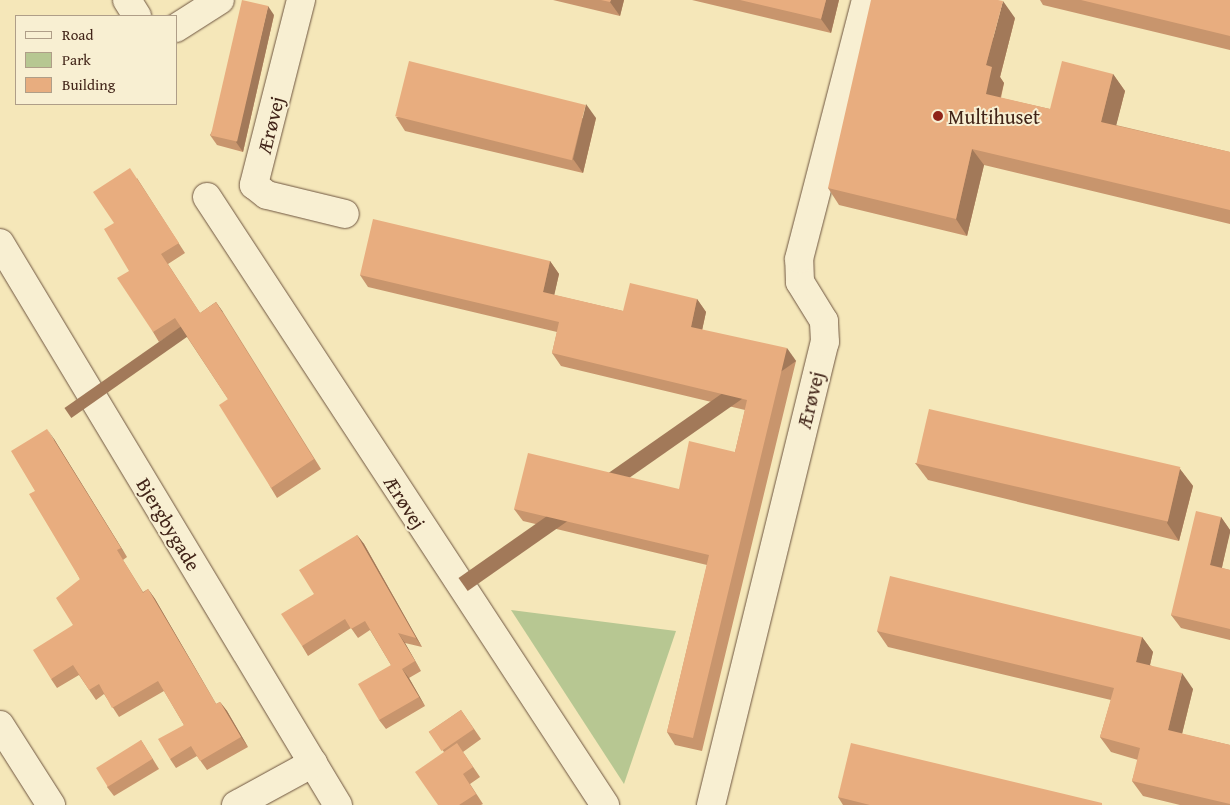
<!DOCTYPE html>
<meta charset="utf-8">
<style>
body{margin:0}
#map{position:relative;width:1230px;height:805px;overflow:hidden;background:#f5e7b9;font-family:"Gentium Book Plus",serif}
div>[style]{position:absolute}
.green>*{inset:0;background:#b7c792}
.roads{filter:drop-shadow(0 0 1px #6e5540) drop-shadow(0 0 1px #6e5540)}
.minor>*{height:28px;margin:-14px;padding:0 14px;transform-origin:14px;border-radius:14px;background:#f8efd2}
.wall>*{inset:0;background:#c8956d}
.shaded-wall>*{inset:0;background:#a27959;transform-origin:0 0}
.building>*{inset:0;background:#e8ad7f;transform-origin:0 0}
.dots>*{width:14px;height:14px;translate:-50% -50%;box-sizing:border-box;border:2px solid #f8efd2;border-radius:50%}
span{translate:-50% -50%;white-space:nowrap;text-align:center;line-height:1.15;-webkit-text-stroke:4px #f8efd2;paint-order:stroke}
.poi-label{font-size:20px;color:#412418}
.left{translate:0 -50%;text-align:left}
.street-label{font-size:20px;color:#412418}
.legend{position:absolute;left:15px;top:15px;width:162px;height:90px;box-sizing:border-box;background:#f8efd2;border:1px solid #af9e88;margin:0;padding:6px 9px;list-style:none;font-size:15px;color:#412418}
.legend li{display:flex;align-items:center;gap:10px;height:25px}
.legend b{width:25px;border:1px solid #af9e88}
</style>
<div id="map">
<div class="green">
<div style="clip-path:polygon(511px 610px,676px 631px,624px 784px)"></div>
</div>
<div class="roads">
<div class="minor">
<div style="left:127px;top:0;width:19px;rotate:58deg"></div>
<div style="left:301px;top:0;width:191px;rotate:104.3deg"></div>
<div style="left:254px;top:185px;width:16px;rotate:38deg"></div>
<div style="left:267px;top:195px;width:80px;rotate:13.7deg"></div>
<div style="left:176px;top:28px;width:52px;rotate:-32.5deg"></div>
<div style="left:207px;top:197px;width:727px;rotate:56.79deg"></div>
<div style="left:0;top:243px;width:656px;rotate:58.98deg"></div>
<div style="left:0;top:725px;width:95px;rotate:57.5deg"></div>
<div style="left:236px;top:805px;width:88px;rotate:-28.6deg"></div>
<div style="left:711px;top:805px;width:477px;rotate:-76.2deg"></div>
<div style="left:825px;top:342px;width:21px;rotate:-93deg"></div>
<div style="left:824px;top:321px;width:46px;rotate:-121.6deg"></div>
<div style="left:800px;top:282px;width:23px;rotate:-92deg"></div>
<div style="left:799px;top:259px;width:268px;rotate:-75.5deg"></div>
</div>
</div>
<div class="wall">
<div style="clip-path:polygon(553px 0,624px 0,620px 16px)"></div>
<div style="clip-path:polygon(692px 0,839px 0,831px 33px)"></div>
<div style="clip-path:polygon(1040px 0,1230px 0,1230px 50px,1043px 5px)"></div>
<div style="clip-path:polygon(274px 15px,243px 152px,217px 145px,210px 135px)"></div>
<div style="clip-path:polygon(1015px 18px,1000px 77px,1004px 83px,1001px 98px,1050px 109px,1113px 74px,1125px 91px,1116px 125px,1230px 152px,1230px 224px,984px 165px,967px 236px,839px 205px,828px 188px)"></div>
<div style="clip-path:polygon(396px 117px,596px 118px,583px 173px,405px 131px)"></div>
<div style="clip-path:polygon(137px 178px,185px 253px,168px 264px,200px 313px,223px 312px,321px 469px,277px 498px,271px 488px,228px 399px,181px 328px,159px 342px,153px 332px,114px 223px)"></div>
<div style="clip-path:polygon(550px 261px,559px 274px,554px 295px,623px 311px,697px 299px,706px 312px,702px 330px,796px 361px,702px 751px,675px 745px,667px 732px,707px 565px,523px 521px,514px 509px,679px 489px,735px 452px,745px 410px,561px 366px,552px 353px,557px 332px,368px 287px,360px 275px)"></div>
<div style="clip-path:polygon(54px 439px,127px 557px,123px 560px,143px 592px,148px 589px,155px 599px,216px 704px,220px 702px,227px 711px,248px 747px,207px 770px,197px 756px,176px 768px,170px 759px,184px 725px,164px 691px,119px 717px,104px 694px,96px 700px,79px 675px,57px 688px,51px 679px,73px 625px,80px 579px,35px 491px)"></div>
<div style="clip-path:polygon(915px 463px,1180px 469px,1193px 486px,1179px 541px,928px 480px)"></div>
<div style="clip-path:polygon(1221px 517px,1230px 530px,1222px 568px,1230px 570px,1230px 640px,1181px 628px,1171px 615px)"></div>
<div style="clip-path:polygon(357px 535px,364px 544px,422px 647px,405px 643px,421px 671px,409px 678px,425px 706px,386px 729px,379px 720px,391px 665px,370px 630px,358px 638px,351px 628px,308px 656px,302px 646px,314px 594px)"></div>
<div style="clip-path:polygon(877px 631px,1142px 637px,1153px 652px,1150px 665px,1193px 689px,1182px 734px,1230px 745px,1230px 805px,1180px 805px,1143px 796px,1132px 781px,1138px 760px,1111px 752px,1100px 737px,1111px 700px,888px 647px)"></div>
<div style="clip-path:polygon(461px 710px,481px 739px,463px 752px,480px 777px,470px 784px,483px 804px,481px 805px,438px 805px,444px 752px,429px 732px)"></div>
<div style="clip-path:polygon(141px 740px,159px 769px,114px 796px,107px 787px)"></div>
<div style="clip-path:polygon(838px 797px,1104px 805px,843px 805px)"></div>
</div>
<div class="shaded-wall">
<div style="clip-path:polygon(611px 0,624px 0,620px 16px,610px 2px)"></div>
<div style="clip-path:polygon(826px 0,839px 0,831px 33px,821px 19px)"></div>
<div style="clip-path:polygon(1003px 1px,1015px 18px,1000px 77px,1004px 83px,997px 111px,986px 94px,986px 65px)"></div>
<div style="clip-path:polygon(268px 6px,274px 15px,243px 152px,236px 142px)"></div>
<div style="clip-path:polygon(1113px 74px,1125px 91px,1113px 138px,1101px 122px)"></div>
<div style="clip-path:polygon(586px 104px,596px 118px,583px 173px,573px 159px)"></div>
<div style="clip-path:polygon(972px 149px,984px 165px,967px 236px,956px 219px)"></div>
<div style="clip-path:polygon(550px 261px,559px 274px,552px 305px,543px 292px)"></div>
<div style="clip-path:polygon(697px 299px,706px 312px,700px 340px,691px 327px)"></div>
<div style="left:216px;top:302px;width:12px;height:185px;rotate:55deg"></div>
<div style="left:787px;top:348px;width:16px;height:401px;rotate:55deg"></div>
<div style="clip-path:polygon(47px 429px,54px 439px,127px 557px,121px 548px)"></div>
<div style="clip-path:polygon(1180px 469px,1193px 486px,1179px 541px,1167px 523px)"></div>
<div style="clip-path:polygon(1221px 517px,1230px 530px,1230px 533px,1219px 579px,1210px 565px)"></div>
<div style="clip-path:polygon(357px 535px,364px 544px,422px 647px,416px 638px)"></div>
<div style="clip-path:polygon(148px 589px,155px 599px,222px 714px,216px 704px)"></div>
<div style="clip-path:polygon(398px 633px,405px 643px,421px 671px,415px 661px)"></div>
<div style="clip-path:polygon(1142px 637px,1153px 652px,1147px 677px,1136px 662px)"></div>
<div style="clip-path:polygon(402px 669px,409px 678px,425px 706px,419px 697px)"></div>
<div style="clip-path:polygon(1182px 673px,1193px 689px,1179px 746px,1168px 730px)"></div>
<div style="clip-path:polygon(220px 702px,227px 711px,248px 747px,241px 737px)"></div>
</div>
<div class="building">
<div style="left:242px;top:0;width:27px;height:139px;rotate:13deg"></div>
<div style="clip-path:polygon(601px 0,611px 0,610px 2px)"></div>
<div style="clip-path:polygon(740px 0,826px 0,821px 19px)"></div>
<div style="clip-path:polygon(871px 0,998px 0,1003px 1px,986px 65px,992px 67px,986px 94px,1050px 109px,1062px 61px,1113px 74px,1101px 122px,1230px 152px,1230px 210px,972px 149px,956px 219px,828px 188px)"></div>
<div style="clip-path:polygon(1081px 0,1230px 0,1230px 36px)"></div>
<div style="left:409px;top:61px;width:182px;height:57px;rotate:14deg"></div>
<div style="clip-path:polygon(130px 168px,179px 243px,161px 254px,200px 313px,216px 302px,314px 459px,271px 488px,219px 405px,228px 399px,175px 318px,153px 332px,117px 278px,129px 271px,104px 229px,114px 223px,93px 192px)"></div>
<div style="clip-path:polygon(373px 219px,550px 261px,543px 292px,623px 311px,630px 283px,697px 299px,691px 327px,787px 348px,693px 738px,667px 732px,709px 555px,514px 509px,528px 453px,679px 489px,689px 441px,735px 452px,747px 400px,552px 353px,559px 322px,360px 275px)"></div>
<div style="left:929px;top:409px;width:258px;height:56px;rotate:13deg"></div>
<div style="clip-path:polygon(47px 429px,121px 548px,117px 550px,143px 593px,148px 589px,216px 704px,220px 702px,241px 737px,200px 761px,191px 746px,170px 759px,158px 739px,184px 725px,158px 681px,112px 708px,99px 684px,89px 690px,73px 665px,51px 679px,33px 650px,73px 625px,56px 598px,80px 579px,29px 494px,35px 491px,11px 451px)"></div>
<div style="clip-path:polygon(1196px 511px,1221px 517px,1210px 565px,1230px 570px,1230px 629px,1171px 615px)"></div>
<div style="clip-path:polygon(357px 535px,416px 638px,398px 633px,415px 661px,402px 669px,419px 697px,379px 720px,358px 684px,391px 665px,365px 621px,351px 629px,345px 619px,302px 646px,281px 614px,314px 594px,299px 570px)"></div>
<div style="clip-path:polygon(890px 576px,1142px 637px,1136px 662px,1182px 673px,1168px 730px,1230px 745px,1230px 804px,1132px 781px,1140px 748px,1100px 737px,1114px 688px,877px 631px)"></div>
<div style="left:461px;top:710px;width:23px;height:39px;rotate:56deg"></div>
<div style="left:141px;top:740px;width:22px;height:53px;rotate:58deg"></div>
<div style="clip-path:polygon(457px 743px,473px 767px,463px 774px,476px 794px,459px 805px,438px 805px,415px 772px)"></div>
<div style="clip-path:polygon(851px 743px,1102px 803px,1102px 805px,870px 805px,838px 797px)"></div>
</div>
<div class="dots">
<div style="left:938px;top:116px;background:#8f2418"></div>
</div>
<div class="poi-label">
<span class="left" style="left:948px;top:116px">Multihuset</span>
</div>
<div class="street-label">
<span style="left:270px;top:125px;rotate:-76deg">Ærøvej</span>
<span style="left:810px;top:400px;rotate:-76deg">Ærøvej</span>
<span style="left:405px;top:502px;rotate:57deg">Ærøvej</span>
<span style="left:169px;top:524px;rotate:59deg">Bjergbygade</span>
</div>
<ul class="legend">
<li><b style="height:6px;background:#f8efd2"></b>Road</li>
<li><b style="height:14px;background:#b7c792"></b>Park</li>
<li><b style="height:14px;background:#e8ad7f"></b>Building</li>
</ul>
</div>
